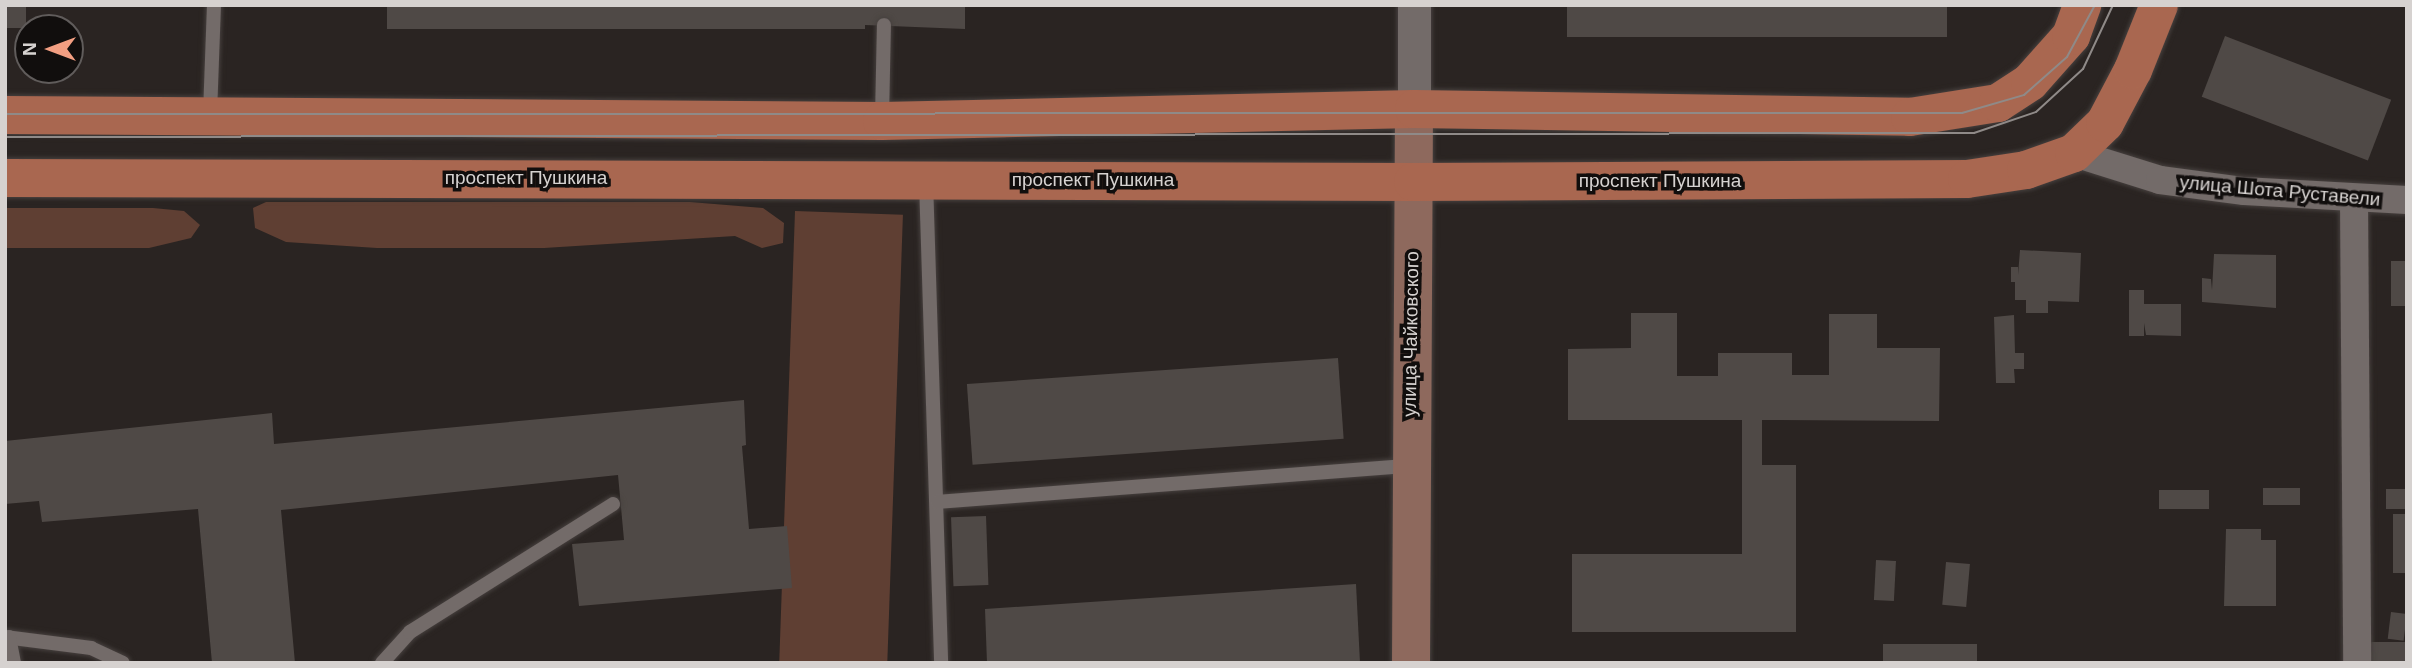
<!DOCTYPE html>
<meta charset="utf-8">
<style>
body{margin:0}
#map{position:relative;width:2412px;height:668px;overflow:hidden;background:#2a2422;font-family:Arial,sans-serif}
div>[style]{position:absolute}
.green>*{inset:0;background:#5f3f33;transform-origin:0 0}
.building>*{inset:0;background:#4f4946;transform-origin:0 0}
.roads{filter:drop-shadow(0 0 2px #46403e) drop-shadow(0 0 2px #46403e)}
.service>*{height:14px;margin:-7px;padding:0 7px;transform-origin:7px;border-radius:7px;background:#736b69}
.minor>*{height:28px;margin:-14px;padding:0 14px;transform-origin:14px;border-radius:14px;background:#736b69}
.tertiary>*{height:33px;margin:-16.5px;padding:0 16.5px;transform-origin:16.5px;border-radius:16.5px;background:#736b69}
.secondary>*{height:38px;margin:-19px;padding:0 19px;transform-origin:19px;border-radius:19px;background:#8e695d}
.primary>*{height:38px;margin:-19px;padding:0 19px;transform-origin:19px;border-radius:19px;background:#a96750}
.tram>*{height:2px;margin:-1px;padding:0 1px;transform-origin:1px;border-radius:1px;background:#8f8a88}
span{translate:-50% -50%;white-space:nowrap;text-align:center;line-height:1.15;-webkit-text-stroke:7px #110e0d;paint-order:stroke}
.street-label{font-size:19px;color:#d6d2d0}
.frame{position:absolute;inset:0;border:7px solid #d6d2d0;pointer-events:none}
.north{position:absolute;left:14px;top:14px;width:70px;height:70px;box-sizing:border-box;background:#110e0d;border:2px solid #605c5b;border-radius:50%;rotate:270deg;font-size:19px;font-weight:700;line-height:28px;text-align:center;color:#d6d2d0}
.north::after{content:'';display:block;margin:auto;width:24px;height:32px;background:#f39f82;clip-path:polygon(50% 0,100% 100%,50% 72%,0 100%)}
</style>
<div id="map">
<div class="green">
<div style="clip-path:polygon(266px 202px,690px 202px,763px 208px,784px 223px,783px 243px,762px 248px,735px 236px,544px 248px,377px 248px,286px 242px,255px 228px,253px 208px)"></div>
<div style="clip-path:polygon(5px 208px,153px 208px,184px 211px,200px 225px,191px 238px,149px 248px,5px 248px)"></div>
<div style="left:795px;top:211px;width:108px;height:453px;rotate:2deg"></div>
</div>
<div class="building">
<div style="left:5px;top:5px;width:21px;height:23px"></div>
<div style="clip-path:polygon(387px 5px,965px 5px,965px 29px,865px 25px,865px 29px,387px 29px)"></div>
<div style="left:1567px;top:5px;width:380px;height:32px"></div>
<div style="left:2225px;top:36px;width:178px;height:65px;rotate:21deg"></div>
<div style="clip-path:polygon(2020px 250px,2081px 253px,2079px 302px,2048px 301px,2048px 313px,2026px 313px,2026px 300px,2015px 300px,2015px 282px,2011px 282px,2011px 267px,2018px 267px,2018px 275px)"></div>
<div style="clip-path:polygon(2214px 254px,2276px 255px,2276px 308px,2202px 302px,2202px 278px,2211px 279px,2212px 290px)"></div>
<div style="left:2391px;top:261px;width:16px;height:45px"></div>
<div style="clip-path:polygon(2129px 290px,2144px 290px,2144px 304px,2181px 304px,2181px 336px,2146px 335px,2144px 323px,2144px 336px,2129px 336px)"></div>
<div style="clip-path:polygon(1631px 313px,1677px 313px,1677px 376px,1718px 376px,1718px 353px,1792px 353px,1792px 375px,1829px 375px,1829px 314px,1877px 314px,1877px 348px,1940px 348px,1939px 421px,1762px 420px,1762px 465px,1796px 465px,1796px 632px,1572px 632px,1572px 554px,1742px 554px,1742px 420px,1568px 420px,1568px 349px,1631px 348px)"></div>
<div style="clip-path:polygon(2014px 315px,2015px 353px,2024px 353px,2024px 369px,2014px 369px,2015px 383px,1996px 383px,1994px 317px)"></div>
<div style="left:1338px;top:358px;width:81px;height:372px;rotate:86deg"></div>
<div style="clip-path:polygon(744px 400px,746px 445px,742px 446px,749px 529px,787px 526px,792px 588px,579px 606px,572px 544px,624px 540px,618px 475px,281px 510px,295px 663px,212px 663px,198px 509px,42px 522px,39px 501px,5px 504px,5px 441px,272px 413px,274px 444px)"></div>
<div style="left:2263px;top:488px;width:37px;height:17px"></div>
<div style="left:2407px;top:489px;width:20px;height:21px;rotate:90deg"></div>
<div style="left:2159px;top:490px;width:50px;height:19px"></div>
<div style="left:2393px;top:514px;width:14px;height:59px"></div>
<div style="left:986px;top:516px;width:69px;height:35px;rotate:88deg"></div>
<div style="clip-path:polygon(2226px 529px,2261px 529px,2261px 540px,2276px 540px,2276px 606px,2224px 606px)"></div>
<div style="left:1876px;top:560px;width:20px;height:40px;rotate:3deg"></div>
<div style="left:1946px;top:562px;width:24px;height:43px;rotate:5deg"></div>
<div style="clip-path:polygon(1356px 584px,1360px 663px,987px 663px,985px 609px)"></div>
<div style="left:2391px;top:612px;width:16px;height:27px;rotate:7deg"></div>
<div style="left:2407px;top:642px;width:19px;height:42px;rotate:90deg"></div>
<div style="left:1883px;top:644px;width:94px;height:19px"></div>
</div>
<div class="roads">
<div class="service">
<div style="left:210px;top:114px;width:109px;rotate:-87.9deg"></div>
<div style="left:882px;top:118px;width:93px;rotate:-88.8deg"></div>
<div style="left:926px;top:181px;width:482px;rotate:88.2deg"></div>
<div style="left:937px;top:502px;width:473px;rotate:-4.4deg"></div>
<div style="left:5px;top:637px;width:87px;rotate:7.3deg"></div>
<div style="left:91px;top:648px;width:35px;rotate:25deg"></div>
<div style="left:9px;top:637px;width:26px;rotate:79deg"></div>
<div style="left:382px;top:663px;width:42px;rotate:-47.9deg"></div>
<div style="left:410px;top:632px;width:240px;rotate:-32.2deg"></div>
</div>
<div class="minor">
<div style="left:2074px;top:153px;width:90px;rotate:17.4deg"></div>
<div style="left:2160px;top:180px;width:85px;rotate:7.5deg"></div>
<div style="left:2244px;top:191px;width:163px;rotate:3.2deg"></div>
<div style="left:2354px;top:199px;width:464px;rotate:89.6deg"></div>
</div>
<div class="tertiary">
<div style="left:1414px;top:5px;width:104px;rotate:90deg"></div>
</div>
<div class="secondary">
<div style="left:1411px;top:663px;width:554px;rotate:-89.69deg"></div>
</div>
<div class="primary">
<div style="left:5px;top:115px;width:877px;rotate:0.39deg"></div>
<div style="left:882px;top:121px;width:532px;rotate:-1.29deg"></div>
<div style="left:1414px;top:109px;width:496px;rotate:0.9deg"></div>
<div style="left:1910px;top:117px;width:89px;rotate:-9deg"></div>
<div style="left:1998px;top:103px;width:38px;rotate:-33deg"></div>
<div style="left:2030px;top:82px;width:62px;rotate:-48.3deg"></div>
<div style="left:2071px;top:36px;width:33px;rotate:-70deg"></div>
<div style="left:5px;top:178px;width:1408px;rotate:0.16deg"></div>
<div style="left:1413px;top:182px;width:554px;rotate:-0.31deg"></div>
<div style="left:1967px;top:179px;width:60px;rotate:-8.7deg"></div>
<div style="left:2026px;top:170px;width:51px;rotate:-19.5deg"></div>
<div style="left:2074px;top:153px;width:43px;rotate:-44.1deg"></div>
<div style="left:2105px;top:123px;width:60px;rotate:-62.2deg"></div>
<div style="left:2133px;top:70px;width:70px;rotate:-68.2deg"></div>
</div>
</div>
<div class="tram">
<div style="left:5px;top:114px;width:1957px;rotate:-0.03deg"></div>
<div style="left:1962px;top:113px;width:65px;rotate:-16.2deg"></div>
<div style="left:2024px;top:95px;width:57px;rotate:-41.5deg"></div>
<div style="left:2067px;top:57px;width:59px;rotate:-61.7deg"></div>
<div style="left:5px;top:137px;width:1969px;rotate:-0.12deg"></div>
<div style="left:1974px;top:133px;width:65px;rotate:-18.7deg"></div>
<div style="left:2036px;top:112px;width:64px;rotate:-42.5deg"></div>
<div style="left:2083px;top:69px;width:71px;rotate:-64.9deg"></div>
</div>
<div class="street-label">
<span style="left:526px;top:178px">проспект Пушкина</span>
<span style="left:1093px;top:180px">проспект Пушкина</span>
<span style="left:1660px;top:181px">проспект Пушкина</span>
<span style="left:2280px;top:191px;rotate:5deg">улица Шота Руставели</span>
<span style="left:1411px;top:334px;rotate:-89deg">улица Чайковского</span>
</div>
<div class="frame"></div>
<div class="north">N</div>
</div>
